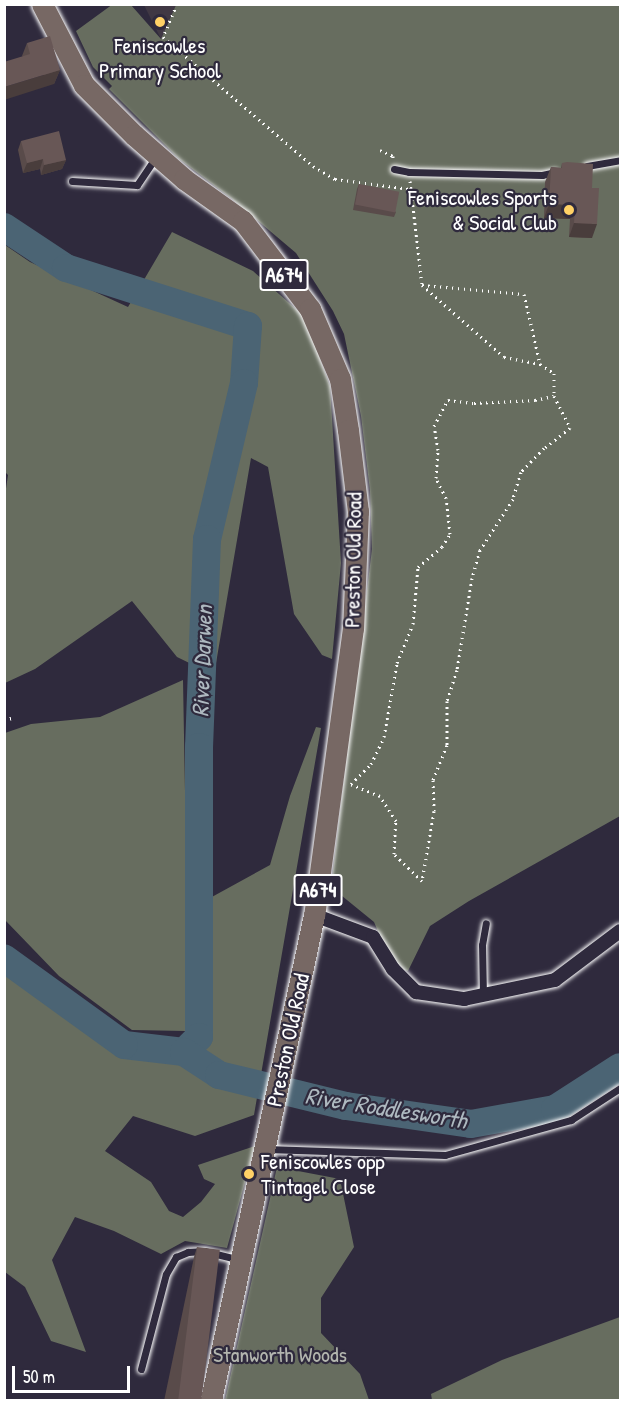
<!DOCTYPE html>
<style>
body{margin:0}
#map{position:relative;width:625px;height:1405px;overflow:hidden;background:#2f2a3d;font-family:"Patrick Hand",sans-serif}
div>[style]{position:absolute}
.built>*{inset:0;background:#403844}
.green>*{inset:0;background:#676d5f}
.river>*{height:28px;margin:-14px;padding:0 14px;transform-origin:14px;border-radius:14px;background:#4b6474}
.path>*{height:3px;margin-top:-1.5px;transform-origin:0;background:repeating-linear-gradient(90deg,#fff 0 1.5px,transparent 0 6px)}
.roads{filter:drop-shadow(0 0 2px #fff) drop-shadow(0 0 2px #fff)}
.lane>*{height:7px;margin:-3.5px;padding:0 3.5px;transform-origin:3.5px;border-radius:3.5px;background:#2f2a3d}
.street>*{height:14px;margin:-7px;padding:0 7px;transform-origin:7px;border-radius:7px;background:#2f2a3d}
.primary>*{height:21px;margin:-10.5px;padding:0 10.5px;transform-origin:10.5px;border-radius:10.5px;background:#776864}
.wall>*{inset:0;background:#594b4a}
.shaded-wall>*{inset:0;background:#493d3c}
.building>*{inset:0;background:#685756;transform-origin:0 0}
.dots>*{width:16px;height:16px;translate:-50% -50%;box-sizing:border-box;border:3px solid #2f2a3d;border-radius:50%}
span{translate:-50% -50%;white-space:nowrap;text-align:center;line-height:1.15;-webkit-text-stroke:4.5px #2f2a3d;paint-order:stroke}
.shield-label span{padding:2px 4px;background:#2f2a3d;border:2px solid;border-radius:4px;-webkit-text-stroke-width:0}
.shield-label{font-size:21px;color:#fff;font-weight:700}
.poi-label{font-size:22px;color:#fff}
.right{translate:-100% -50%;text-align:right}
.left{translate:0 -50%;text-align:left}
.street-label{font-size:22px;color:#fff}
.park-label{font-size:22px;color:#b3b6af}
.water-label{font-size:24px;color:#aeb9c0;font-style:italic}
.frame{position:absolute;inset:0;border:6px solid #fff;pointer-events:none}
.scale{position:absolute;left:12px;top:1366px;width:118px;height:27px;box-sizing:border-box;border:3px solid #fff;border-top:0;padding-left:8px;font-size:18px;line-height:21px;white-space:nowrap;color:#fff;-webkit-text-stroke:4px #2f2a3d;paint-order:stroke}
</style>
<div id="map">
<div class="built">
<div style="clip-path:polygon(144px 5px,176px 5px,161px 39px)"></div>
</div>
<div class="green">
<div style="clip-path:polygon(113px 4px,131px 5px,161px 39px,176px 5px,620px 5px,620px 816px,469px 901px,430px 926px,408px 971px,393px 967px,374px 922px,331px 887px,372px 549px,370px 491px,361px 416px,344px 334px,333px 311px,296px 253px,232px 199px,179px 159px,109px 89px,112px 86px,93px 67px,76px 31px)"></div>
<div style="clip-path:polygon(172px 232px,253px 271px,304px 316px,330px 386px,341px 563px,332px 659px,322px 655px,294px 614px,268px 467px,251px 458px,214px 675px,177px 657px,132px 601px,35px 669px,5px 683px,4px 502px,8px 475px,4px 471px,5px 245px,30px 262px,128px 307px)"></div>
<div style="clip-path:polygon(183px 680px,189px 1013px,186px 1031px,132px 1030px,59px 976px,5px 920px,5px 733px,31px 724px,100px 717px)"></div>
<div style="clip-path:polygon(316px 727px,321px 728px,254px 1115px,195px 1136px,133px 1116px,105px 1151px,151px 1182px,169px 1211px,183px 1217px,201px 1202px,215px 1184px,204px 1179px,198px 1165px,255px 1146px,227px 1248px,185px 1241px,161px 1254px,114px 1231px,75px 1217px,52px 1260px,86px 1352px,51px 1341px,25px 1287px,5px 1272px,4px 967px,40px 984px,127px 1059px,191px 1059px,203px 1044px,210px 898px,270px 865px,290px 796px)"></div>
<div style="clip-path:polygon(277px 1167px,340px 1179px,354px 1247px,321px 1298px,321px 1333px,360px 1374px,369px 1400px,225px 1400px)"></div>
<div style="clip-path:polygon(620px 1317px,620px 1400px,432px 1400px,431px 1394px,502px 1360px)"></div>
</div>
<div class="river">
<div style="left:4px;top:227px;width:74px;rotate:33.5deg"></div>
<div style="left:66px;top:268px;width:191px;rotate:17.7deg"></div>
<div style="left:248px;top:326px;width:57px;rotate:94deg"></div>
<div style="left:244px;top:383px;width:160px;rotate:103.3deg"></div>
<div style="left:207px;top:539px;width:208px;rotate:92.2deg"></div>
<div style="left:199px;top:747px;width:290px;rotate:90deg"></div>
<div style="left:199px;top:1037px;width:21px;rotate:135deg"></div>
<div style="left:184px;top:1052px;width:60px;rotate:-173.3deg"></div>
<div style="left:124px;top:1045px;width:148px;rotate:-144.1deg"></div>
<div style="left:184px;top:1052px;width:42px;rotate:33.3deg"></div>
<div style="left:219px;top:1075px;width:131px;rotate:13.7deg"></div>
<div style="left:346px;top:1106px;width:126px;rotate:8.2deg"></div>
<div style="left:471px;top:1124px;width:85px;rotate:-10.1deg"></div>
<div style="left:555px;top:1109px;width:77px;rotate:-32.9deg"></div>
</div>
<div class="path">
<div style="left:177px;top:4px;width:36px;rotate:113deg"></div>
<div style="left:163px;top:37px;width:198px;rotate:40.7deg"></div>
<div style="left:313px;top:166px;width:26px;rotate:31deg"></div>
<div style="left:335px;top:179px;width:76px;rotate:7.6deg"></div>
<div style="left:380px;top:150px;width:14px;rotate:25deg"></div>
<div style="left:393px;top:156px;width:4px;rotate:90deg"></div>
<div style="left:410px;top:181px;width:105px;rotate:83.4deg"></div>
<div style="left:422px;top:285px;width:109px;rotate:41.3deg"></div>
<div style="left:504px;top:357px;width:37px;rotate:11deg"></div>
<div style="left:540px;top:364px;width:17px;rotate:33deg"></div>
<div style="left:554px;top:373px;width:23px;rotate:90deg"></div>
<div style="left:554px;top:396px;width:36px;rotate:63deg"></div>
<div style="left:570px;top:428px;width:33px;rotate:142deg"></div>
<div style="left:544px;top:448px;width:33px;rotate:134deg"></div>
<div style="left:521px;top:472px;width:28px;rotate:107deg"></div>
<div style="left:513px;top:499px;width:61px;rotate:122.9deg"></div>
<div style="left:480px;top:550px;width:29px;rotate:106deg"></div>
<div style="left:472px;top:578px;width:93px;rotate:99.3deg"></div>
<div style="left:457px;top:670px;width:33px;rotate:108deg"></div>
<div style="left:447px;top:701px;width:44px;rotate:90deg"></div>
<div style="left:447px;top:745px;width:38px;rotate:112deg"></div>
<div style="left:433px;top:780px;width:31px;rotate:88deg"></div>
<div style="left:434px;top:811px;width:71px;rotate:99.7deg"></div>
<div style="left:422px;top:881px;width:39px;rotate:-136deg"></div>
<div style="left:394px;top:854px;width:33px;rotate:-87deg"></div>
<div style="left:396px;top:821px;width:30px;rotate:-123deg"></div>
<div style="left:380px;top:796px;width:31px;rotate:-158deg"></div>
<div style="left:351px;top:784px;width:28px;rotate:-45deg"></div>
<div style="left:371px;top:764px;width:30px;rotate:-64deg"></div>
<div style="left:384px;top:737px;width:75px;rotate:-80deg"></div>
<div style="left:397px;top:663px;width:42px;rotate:-67.7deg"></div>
<div style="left:413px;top:624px;width:57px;rotate:-85deg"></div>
<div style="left:418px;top:567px;width:31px;rotate:-40deg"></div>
<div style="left:442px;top:547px;width:15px;rotate:-58deg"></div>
<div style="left:450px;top:534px;width:36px;rotate:-96deg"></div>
<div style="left:446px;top:498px;width:22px;rotate:-117deg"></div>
<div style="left:436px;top:478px;width:28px;rotate:-86deg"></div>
<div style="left:438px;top:450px;width:24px;rotate:-99deg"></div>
<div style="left:434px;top:426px;width:30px;rotate:-62deg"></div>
<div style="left:448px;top:400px;width:26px;rotate:7deg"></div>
<div style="left:474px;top:403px;width:61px;rotate:-2.8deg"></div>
<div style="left:535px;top:400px;width:19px;rotate:-12deg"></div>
<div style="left:422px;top:285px;width:102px;rotate:5deg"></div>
<div style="left:524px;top:294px;width:72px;rotate:77.1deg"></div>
<div style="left:4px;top:720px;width:8px;rotate:-14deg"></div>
</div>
<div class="roads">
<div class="lane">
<div style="left:587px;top:166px;width:34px;rotate:-10deg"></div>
<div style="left:394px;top:169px;width:15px;rotate:11deg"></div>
<div style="left:409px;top:172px;width:133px;rotate:1.3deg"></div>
<div style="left:542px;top:175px;width:13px;rotate:-13deg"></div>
<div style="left:72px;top:181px;width:65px;rotate:3.5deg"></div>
<div style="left:137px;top:185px;width:34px;rotate:-56deg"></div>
<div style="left:483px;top:996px;width:51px;rotate:-91.1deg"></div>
<div style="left:482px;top:945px;width:22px;rotate:-80deg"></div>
<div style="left:266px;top:1149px;width:179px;rotate:1.9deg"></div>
<div style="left:445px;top:1155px;width:131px;rotate:-15.5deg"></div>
<div style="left:571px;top:1120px;width:59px;rotate:-33.1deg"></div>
<div style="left:141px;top:1369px;width:98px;rotate:-75.3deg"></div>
<div style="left:166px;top:1274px;width:20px;rotate:-60deg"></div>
<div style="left:176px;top:1257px;width:13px;rotate:-23deg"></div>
<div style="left:188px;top:1252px;width:16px;rotate:-4deg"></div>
<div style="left:204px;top:1251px;width:34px;rotate:14deg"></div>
</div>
<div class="street">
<div style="left:314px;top:915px;width:63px;rotate:20.4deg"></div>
<div style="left:373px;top:937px;width:38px;rotate:58deg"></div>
<div style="left:393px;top:969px;width:33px;rotate:45deg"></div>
<div style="left:416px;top:992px;width:49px;rotate:8.3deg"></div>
<div style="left:464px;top:999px;width:93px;rotate:-11.8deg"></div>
<div style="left:555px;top:980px;width:81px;rotate:-37deg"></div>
</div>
<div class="primary">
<div style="left:42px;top:4px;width:91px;rotate:62.6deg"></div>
<div style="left:84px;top:85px;width:71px;rotate:45deg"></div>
<div style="left:134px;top:135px;width:67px;rotate:41.3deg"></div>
<div style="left:184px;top:179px;width:72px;rotate:35.4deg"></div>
<div style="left:243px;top:221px;width:111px;rotate:52.7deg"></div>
<div style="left:310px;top:309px;width:76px;rotate:66.8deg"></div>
<div style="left:340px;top:379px;width:52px;rotate:81.1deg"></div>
<div style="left:348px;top:430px;width:82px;rotate:83deg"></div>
<div style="left:358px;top:511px;width:117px;rotate:92.4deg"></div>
<div style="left:353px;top:628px;width:290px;rotate:97.7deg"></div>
<div style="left:314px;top:915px;width:496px;rotate:102deg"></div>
</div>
</div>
<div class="wall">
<div style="clip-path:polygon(27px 43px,60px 70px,54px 84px,22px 56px)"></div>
<div style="clip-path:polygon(21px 141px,66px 160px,62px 169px,41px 175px,40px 169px,23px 173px,18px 150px)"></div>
<div style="clip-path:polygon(562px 163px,592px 188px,592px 238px,569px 237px,570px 219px,544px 218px,545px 182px,551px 167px,561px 168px)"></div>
<div style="clip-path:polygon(359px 184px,396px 212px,394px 217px,353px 210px,357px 189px)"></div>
<div style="clip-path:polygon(197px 1247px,188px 1401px,164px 1401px,194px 1257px)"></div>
</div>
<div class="shaded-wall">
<div style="clip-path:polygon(60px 70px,54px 84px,4px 100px,4px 87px)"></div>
<div style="clip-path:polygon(43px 159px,40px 169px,23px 173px,27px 163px)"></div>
<div style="clip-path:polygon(66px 160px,62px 169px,41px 175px,44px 165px)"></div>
<div style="clip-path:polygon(549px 204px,575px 205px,570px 219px,544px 218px)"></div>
<div style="clip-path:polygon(574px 223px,597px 224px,592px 238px,569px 237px)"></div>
</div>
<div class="building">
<div style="clip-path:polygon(50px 36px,60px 70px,4px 87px,4px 62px,30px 54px,27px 43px)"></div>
<div style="clip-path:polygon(59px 131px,66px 160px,44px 165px,43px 159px,27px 163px,21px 141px)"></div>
<div style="clip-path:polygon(567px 162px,593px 164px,592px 188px,599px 188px,597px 224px,574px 223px,575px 205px,549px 204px,551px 167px,562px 168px,562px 163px)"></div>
<div style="left:359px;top:184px;width:41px;height:21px;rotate:11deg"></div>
<div style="left:197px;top:1247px;width:23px;height:157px;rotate:7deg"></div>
</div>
<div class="dots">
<div style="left:160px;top:22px;background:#ffd166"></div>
<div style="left:569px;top:210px;background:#ffd166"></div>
<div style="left:249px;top:1174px;background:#ffd166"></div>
</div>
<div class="shield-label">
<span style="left:284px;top:275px">A674</span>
<span style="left:318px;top:890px">A674</span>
</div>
<div class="poi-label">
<span style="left:160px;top:58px">Feniscowles<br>Primary School</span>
<span class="right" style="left:557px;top:210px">Feniscowles Sports<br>&amp; Social Club</span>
<span class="left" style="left:261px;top:1174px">Feniscowles opp<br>Tintagel Close</span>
</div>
<div class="street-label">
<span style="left:353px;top:560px;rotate:-89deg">Preston Old Road</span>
<span style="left:288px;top:1040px;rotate:-78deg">Preston Old Road</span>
</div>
<div class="park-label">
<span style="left:280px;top:1355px">Stanworth Woods</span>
</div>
<div class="water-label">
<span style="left:202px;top:661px;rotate:-88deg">River Darwen</span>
<span style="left:386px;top:1108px;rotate:9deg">River Roddlesworth</span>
</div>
<div class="frame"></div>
<div class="scale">50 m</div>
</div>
